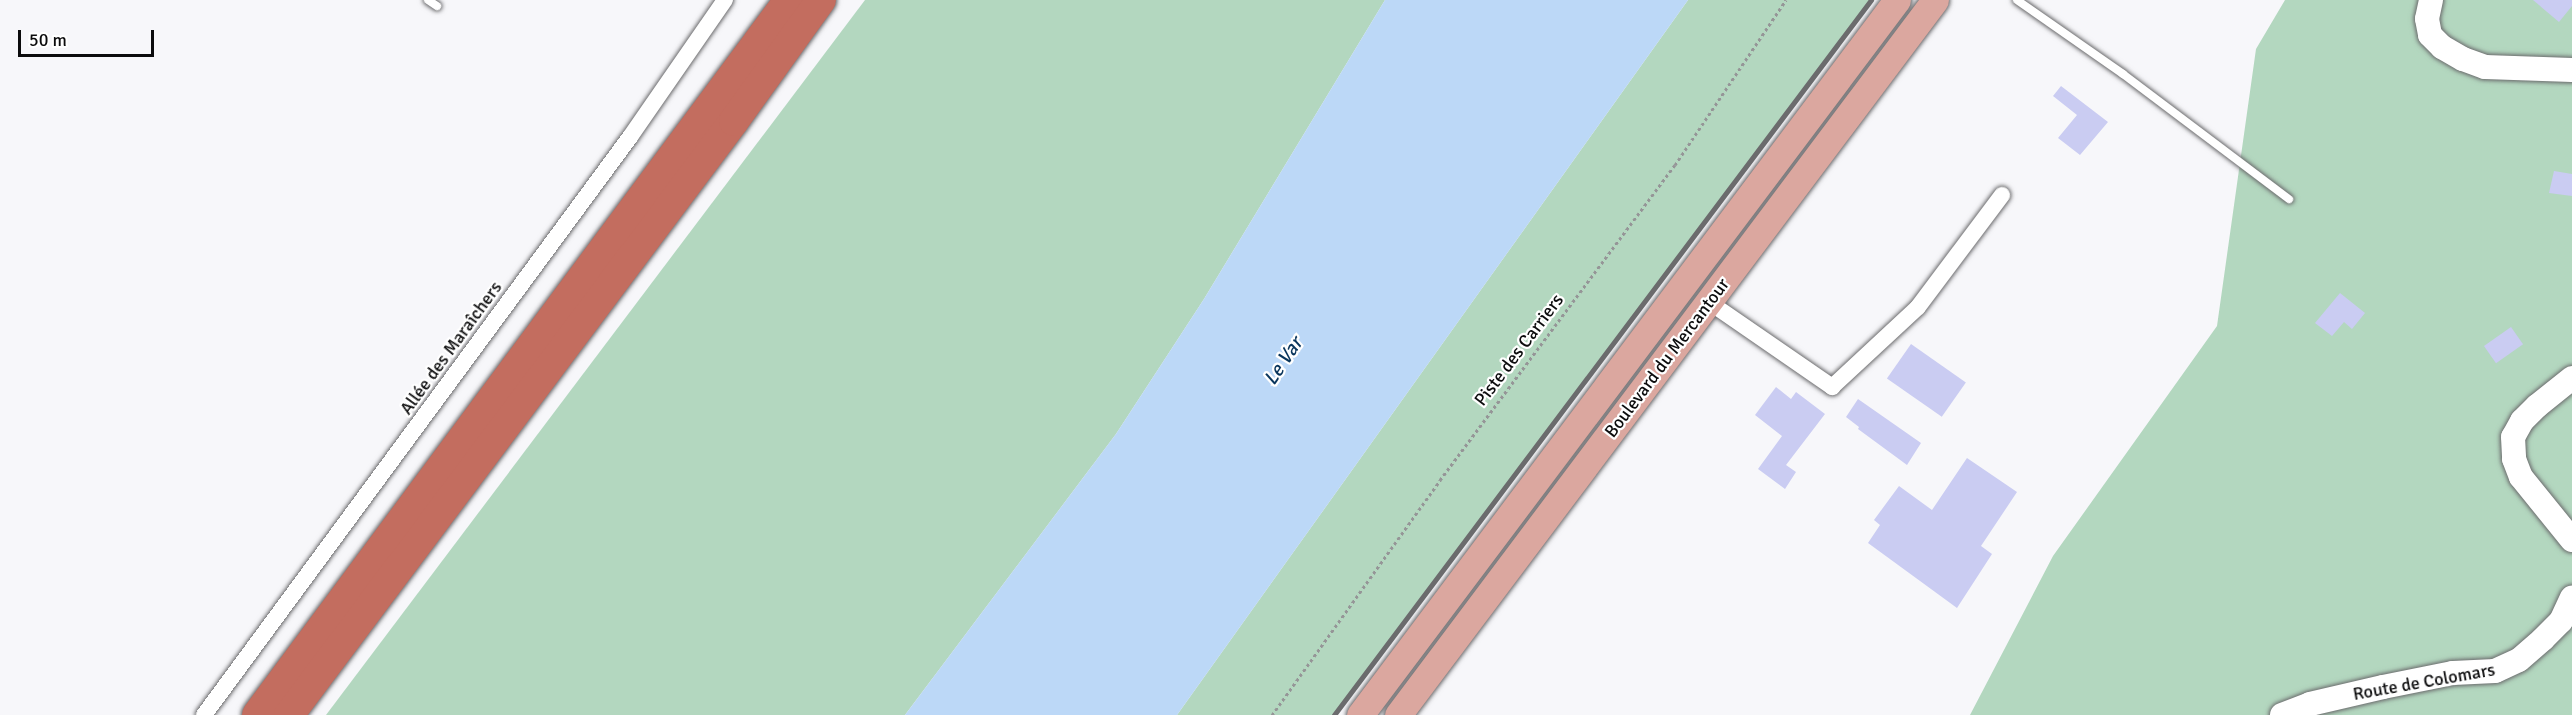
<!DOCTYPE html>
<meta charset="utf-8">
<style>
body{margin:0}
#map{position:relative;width:2572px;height:715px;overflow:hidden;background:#f7f7fa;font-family:Signika,sans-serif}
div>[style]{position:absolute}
.green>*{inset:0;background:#b3d7bf}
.water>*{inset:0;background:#bcd8f7}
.building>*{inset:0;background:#caccf2;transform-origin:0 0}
.path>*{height:3px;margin-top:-1.5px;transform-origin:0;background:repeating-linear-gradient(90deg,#959597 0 3px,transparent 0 6px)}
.roads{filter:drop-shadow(0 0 2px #6b6b6d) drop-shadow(0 0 2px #6b6b6d)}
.lane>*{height:8px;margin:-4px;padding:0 4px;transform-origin:4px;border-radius:4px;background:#fff}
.street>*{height:16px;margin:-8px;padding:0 8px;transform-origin:8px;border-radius:8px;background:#fff}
.secondary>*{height:24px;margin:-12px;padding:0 12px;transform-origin:12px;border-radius:12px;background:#fff}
.primary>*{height:27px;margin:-13.5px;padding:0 13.5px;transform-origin:13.5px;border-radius:13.5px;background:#dba79f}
.highway>*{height:30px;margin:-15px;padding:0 15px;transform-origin:15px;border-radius:15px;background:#c36d5f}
.rail>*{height:4.5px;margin:-2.25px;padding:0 2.25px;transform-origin:2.25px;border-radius:2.25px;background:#6b6b6d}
span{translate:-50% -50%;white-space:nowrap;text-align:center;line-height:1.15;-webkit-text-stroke:4.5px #fff;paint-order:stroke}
.street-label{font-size:18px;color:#0c0c0d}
.water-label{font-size:20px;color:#09355c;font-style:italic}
.scale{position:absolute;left:18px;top:30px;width:136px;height:27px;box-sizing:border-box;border:3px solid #0c0c0d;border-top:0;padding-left:8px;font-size:18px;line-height:21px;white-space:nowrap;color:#0c0c0d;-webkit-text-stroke:4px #fff;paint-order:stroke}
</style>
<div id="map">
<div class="green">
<div style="clip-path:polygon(865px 0,1385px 0,1204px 299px,1116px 434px,905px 715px,326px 715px)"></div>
<div style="clip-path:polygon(1688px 0,1871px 0,1334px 715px,1177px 715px)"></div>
<div style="clip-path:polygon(2285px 0,2572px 0,2572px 715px,1970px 715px,2053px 556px,2217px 326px,2256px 49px)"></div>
</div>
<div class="water">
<div style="clip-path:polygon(1385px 0,1688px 0,1177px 715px,905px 715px,1116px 434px,1204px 299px)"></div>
</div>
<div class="building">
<div style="clip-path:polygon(2533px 0,2572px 0,2572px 6px,2559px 22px)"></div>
<div style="clip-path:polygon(2061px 86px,2108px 122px,2080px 155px,2058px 138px,2077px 115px,2053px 96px)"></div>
<div style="clip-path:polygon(2554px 171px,2572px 174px,2572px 196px,2549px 193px)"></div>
<div style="clip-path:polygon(2340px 293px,2365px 313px,2352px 329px,2344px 322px,2332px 336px,2315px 323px)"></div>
<div style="left:2511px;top:327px;width:21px;height:33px;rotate:55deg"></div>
<div style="left:1911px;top:344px;width:67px;height:42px;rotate:35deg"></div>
<div style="clip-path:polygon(1776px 387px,1791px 399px,1796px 392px,1825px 414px,1786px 465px,1796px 472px,1785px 489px,1758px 469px,1782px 436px,1755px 415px)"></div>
<div style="clip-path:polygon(1858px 399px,1921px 443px,1907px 465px,1858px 429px,1859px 427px,1846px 417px)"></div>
<div style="clip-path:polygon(1967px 458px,2017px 492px,1981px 546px,1992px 554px,1957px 608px,1868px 543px,1880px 525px,1874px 520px,1899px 486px,1932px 510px)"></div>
</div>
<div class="path">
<div style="left:1272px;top:715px;width:289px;rotate:-54.4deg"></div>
<div style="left:1440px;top:480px;width:393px;rotate:-53.3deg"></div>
<div style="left:1675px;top:165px;width:199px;rotate:-56.1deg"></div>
</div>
<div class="roads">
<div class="lane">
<div style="left:428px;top:0;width:11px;rotate:34deg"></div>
<div style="left:2017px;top:0;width:129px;rotate:34.9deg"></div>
<div style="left:2123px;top:74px;width:208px;rotate:37deg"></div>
</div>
<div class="street">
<div style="left:1709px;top:302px;width:150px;rotate:34.6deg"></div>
<div style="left:1832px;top:387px;width:117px;rotate:-42.9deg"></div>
<div style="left:1918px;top:307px;width:140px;rotate:-53.1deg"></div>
<div style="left:204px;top:715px;width:718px;rotate:-53.61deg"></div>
<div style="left:630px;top:137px;width:167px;rotate:-55.3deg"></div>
</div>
<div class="secondary">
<div style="left:2431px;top:0;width:19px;rotate:102deg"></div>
<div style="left:2427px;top:19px;width:16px;rotate:79deg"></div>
<div style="left:2430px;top:35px;width:17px;rotate:45deg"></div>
<div style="left:2442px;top:47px;width:24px;rotate:30deg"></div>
<div style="left:2463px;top:59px;width:23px;rotate:20deg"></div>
<div style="left:2485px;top:67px;width:87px;rotate:2deg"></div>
<div style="left:2572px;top:378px;width:45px;rotate:141.3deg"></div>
<div style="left:2537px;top:406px;width:21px;rotate:135deg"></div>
<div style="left:2522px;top:421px;width:18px;rotate:119deg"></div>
<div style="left:2513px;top:437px;width:22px;rotate:87deg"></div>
<div style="left:2514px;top:459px;width:19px;rotate:69deg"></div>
<div style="left:2521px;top:477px;width:81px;rotate:51deg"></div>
<div style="left:2282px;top:715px;width:30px;rotate:-21deg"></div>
<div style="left:2310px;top:704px;width:75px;rotate:-13.1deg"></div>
<div style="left:2383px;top:687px;width:71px;rotate:-11.3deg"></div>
<div style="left:2453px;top:673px;width:42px;rotate:-2.7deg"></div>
<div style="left:2495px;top:671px;width:26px;rotate:-25deg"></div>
<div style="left:2519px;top:660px;width:32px;rotate:-41deg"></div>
<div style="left:2543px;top:639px;width:25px;rotate:-45deg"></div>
<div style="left:2561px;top:621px;width:26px;rotate:-65deg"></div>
</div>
<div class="primary">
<div style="left:1360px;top:715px;width:894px;rotate:-53.09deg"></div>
<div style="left:1398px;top:715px;width:894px;rotate:-53.09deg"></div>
</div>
<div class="highway">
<div style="left:257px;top:715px;width:891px;rotate:-53.35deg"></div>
<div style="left:289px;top:715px;width:742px;rotate:-53.16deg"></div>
<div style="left:734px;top:121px;width:149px;rotate:-54.3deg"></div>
</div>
</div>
<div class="rail">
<div style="left:1334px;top:715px;width:894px;rotate:-53.09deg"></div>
</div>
<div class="street-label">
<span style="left:451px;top:348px;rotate:-54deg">Allée des Maraîchers</span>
<span style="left:1519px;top:350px;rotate:-53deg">Piste des Carriers</span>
<span style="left:1667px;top:358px;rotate:-53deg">Boulevard du Mercantour</span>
<span style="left:2424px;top:682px;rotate:-10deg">Route de Colomars</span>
</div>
<div class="water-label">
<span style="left:1283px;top:361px;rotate:-56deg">Le Var</span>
</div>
<div class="scale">50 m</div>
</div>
